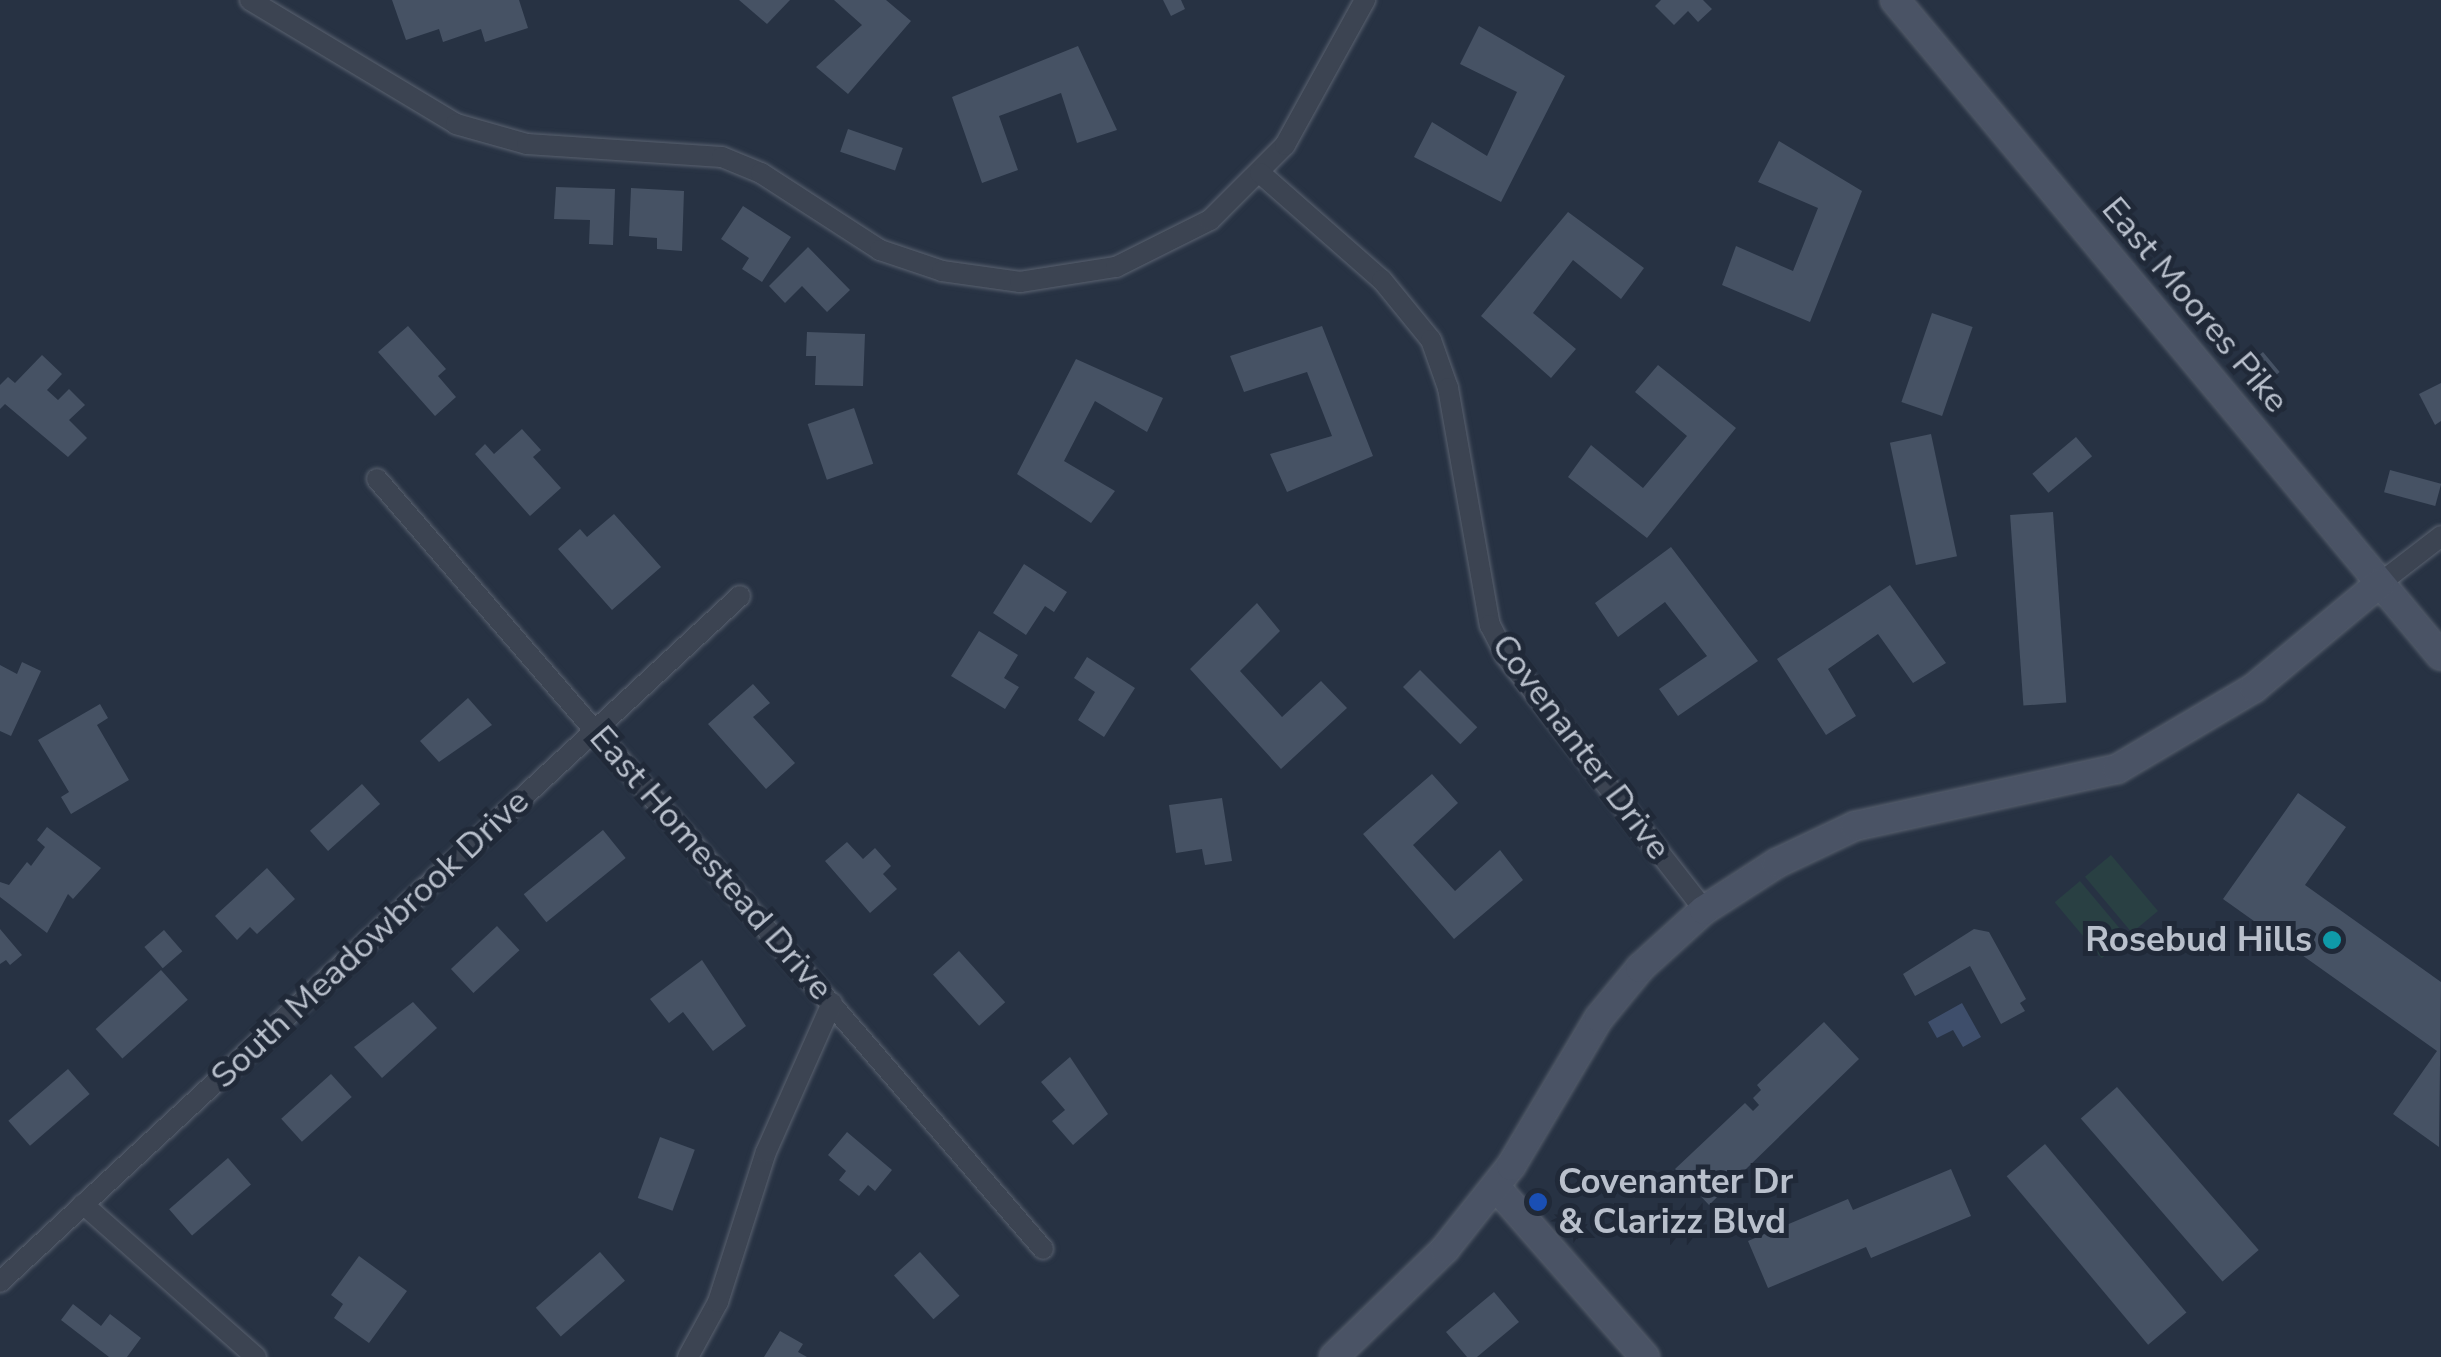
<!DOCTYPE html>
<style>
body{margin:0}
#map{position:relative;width:2441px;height:1357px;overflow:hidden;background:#273243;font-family:"Nunito Sans",sans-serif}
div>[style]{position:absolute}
.green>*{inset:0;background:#294043;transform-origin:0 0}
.water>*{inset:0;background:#3e4e6b}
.building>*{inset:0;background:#465264;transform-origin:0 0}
.roads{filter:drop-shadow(0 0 2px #5a6270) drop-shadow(0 0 2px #5a6270)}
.street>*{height:20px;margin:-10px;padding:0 10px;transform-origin:10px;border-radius:10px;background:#3c4452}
.secondary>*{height:28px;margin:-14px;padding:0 14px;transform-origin:14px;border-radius:14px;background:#4a5365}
.dots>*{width:28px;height:28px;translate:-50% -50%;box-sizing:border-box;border:5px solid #202938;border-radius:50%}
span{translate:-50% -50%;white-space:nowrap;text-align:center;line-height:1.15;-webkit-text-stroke:10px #202938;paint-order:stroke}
.street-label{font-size:35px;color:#b9c0cc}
.poi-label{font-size:35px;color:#b9c0cc;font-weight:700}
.right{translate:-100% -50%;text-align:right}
.left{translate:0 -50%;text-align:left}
</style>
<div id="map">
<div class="green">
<div style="left:2111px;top:855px;width:73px;height:34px;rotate:50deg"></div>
<div style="left:2080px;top:881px;width:73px;height:33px;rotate:50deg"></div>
</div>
<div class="water">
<div style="clip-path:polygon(1962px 1003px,1981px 1037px,1963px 1047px,1953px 1030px,1937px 1038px,1928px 1022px)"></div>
</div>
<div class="building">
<div style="clip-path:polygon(392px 0,519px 0,528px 28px,485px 42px,481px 29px,443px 42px,439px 29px,406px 40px)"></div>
<div style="clip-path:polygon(739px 0,790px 0,767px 24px)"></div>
<div style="clip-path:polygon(834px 0,886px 0,911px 21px,848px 94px,816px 67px,862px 25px)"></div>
<div style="clip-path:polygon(1163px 0,1181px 0,1185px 9px,1171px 16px)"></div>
<div style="clip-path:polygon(1661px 0,1703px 0,1712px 9px,1698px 22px,1688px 11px,1674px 25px,1655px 6px)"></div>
<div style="clip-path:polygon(1479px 26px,1565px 76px,1501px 202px,1414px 157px,1432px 122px,1487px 156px,1517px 92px,1460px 64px)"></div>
<div style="clip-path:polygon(1078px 46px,1117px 130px,1077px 143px,1061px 93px,999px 116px,1018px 170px,982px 183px,952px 97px)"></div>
<div style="left:848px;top:129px;width:58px;height:24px;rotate:19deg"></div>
<div style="clip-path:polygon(1779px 141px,1862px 191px,1810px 322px,1722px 285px,1736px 246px,1793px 271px,1818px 208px,1758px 182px)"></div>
<div style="clip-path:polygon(556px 187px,615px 189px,613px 245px,589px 244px,590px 220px,554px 219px)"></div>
<div style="clip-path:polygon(631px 188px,684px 191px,682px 251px,657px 249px,657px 238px,629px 236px)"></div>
<div style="clip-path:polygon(743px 206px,791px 237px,762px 282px,742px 269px,749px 258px,721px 239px)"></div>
<div style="clip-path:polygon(1568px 212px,1644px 268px,1621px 299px,1573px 260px,1533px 313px,1576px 349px,1551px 378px,1481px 316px)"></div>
<div style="clip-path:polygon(808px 247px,850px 290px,827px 312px,802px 286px,785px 303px,769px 286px)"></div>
<div style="left:1932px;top:313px;width:43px;height:94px;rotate:19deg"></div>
<div style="clip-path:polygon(408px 326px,446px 369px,438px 376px,456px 397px,435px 416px,378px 352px)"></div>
<div style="clip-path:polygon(1322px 326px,1373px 456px,1287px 492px,1270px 454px,1332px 436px,1307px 372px,1244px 392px,1230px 356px)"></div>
<div style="clip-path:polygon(807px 332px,865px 334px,863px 386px,815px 385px,816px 356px,806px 356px)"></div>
<div style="left:2263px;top:352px;width:26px;height:24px;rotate:50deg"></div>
<div style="clip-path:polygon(42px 355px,62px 374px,47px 390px,58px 400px,69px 389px,85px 405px,69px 420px,87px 438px,68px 457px,5px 404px,0 409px,0 385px,8px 377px,15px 383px)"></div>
<div style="clip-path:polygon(1076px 359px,1163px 398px,1147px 432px,1095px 401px,1064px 461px,1115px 491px,1091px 523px,1017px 474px)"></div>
<div style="clip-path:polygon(1658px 365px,1736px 428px,1647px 538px,1568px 477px,1591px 445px,1643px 488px,1687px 436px,1635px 392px)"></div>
<div style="clip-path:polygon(2441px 383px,2441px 421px,2435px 425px,2419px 394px)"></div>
<div style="left:854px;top:408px;width:59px;height:49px;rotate:71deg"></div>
<div style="clip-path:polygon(522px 429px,541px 450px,533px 457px,561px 488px,530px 516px,475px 454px,485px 444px,494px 454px)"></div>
<div style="left:1931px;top:434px;width:125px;height:42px;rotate:78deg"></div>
<div style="left:2076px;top:437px;width:25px;height:57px;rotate:50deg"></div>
<div style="left:2390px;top:470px;width:53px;height:23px;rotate:15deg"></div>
<div style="left:2053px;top:512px;width:191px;height:43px;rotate:86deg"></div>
<div style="clip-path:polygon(614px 514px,661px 567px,612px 610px,558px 549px,580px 529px,587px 537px)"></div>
<div style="clip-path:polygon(1671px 547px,1758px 661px,1678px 716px,1659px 689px,1707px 656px,1665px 602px,1618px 637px,1595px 603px)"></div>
<div style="clip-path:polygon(1024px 564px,1067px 592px,1054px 612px,1045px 606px,1026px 635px,993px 613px)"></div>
<div style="clip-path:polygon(1890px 585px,1946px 663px,1913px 683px,1878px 634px,1828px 669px,1856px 716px,1826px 735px,1777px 659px)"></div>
<div style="clip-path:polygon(1257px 603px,1280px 631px,1240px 671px,1282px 717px,1321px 681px,1347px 708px,1281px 769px,1190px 669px)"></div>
<div style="clip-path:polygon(979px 631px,1018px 655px,1004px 678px,1019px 687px,1005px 709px,951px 676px)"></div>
<div style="clip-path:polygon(1087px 657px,1135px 688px,1104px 737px,1078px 720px,1095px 692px,1074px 678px)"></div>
<div style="clip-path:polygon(22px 662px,41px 671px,11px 736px,0 731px,0 665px,17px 674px)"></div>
<div style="left:1420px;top:670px;width:81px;height:24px;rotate:45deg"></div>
<div style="clip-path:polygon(753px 684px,770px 703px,753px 717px,795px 763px,766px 789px,708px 724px)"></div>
<div style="clip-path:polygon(468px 698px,492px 725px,439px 762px,420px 741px)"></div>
<div style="clip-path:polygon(100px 704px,108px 718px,97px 725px,129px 780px,71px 814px,61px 797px,69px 792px,38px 740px)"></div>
<div style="clip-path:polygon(1432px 774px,1458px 803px,1413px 845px,1455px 891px,1500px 850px,1523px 880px,1454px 939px,1363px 834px)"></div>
<div style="left:362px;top:784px;width:27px;height:70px;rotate:48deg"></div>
<div style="clip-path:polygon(2298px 793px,2346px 827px,2305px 885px,2441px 982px,2439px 1147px,2393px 1114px,2437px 1051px,2223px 899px)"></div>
<div style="clip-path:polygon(1222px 798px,1232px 861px,1205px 865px,1202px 849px,1176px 853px,1169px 805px)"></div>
<div style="clip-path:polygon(47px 827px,101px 868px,73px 899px,68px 894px,47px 933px,0 897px,0 882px,9px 885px,27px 862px,31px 866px,45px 847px,37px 840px)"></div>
<div style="left:603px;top:830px;width:36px;height:102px;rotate:51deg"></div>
<div style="clip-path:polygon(847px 842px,863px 859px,875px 848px,891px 866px,883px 874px,897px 889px,870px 913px,825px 861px)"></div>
<div style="clip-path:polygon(267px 868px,295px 899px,257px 934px,250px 927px,237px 940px,215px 916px)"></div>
<div style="left:497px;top:926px;width:33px;height:63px;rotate:47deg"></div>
<div style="clip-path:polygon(0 929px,22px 955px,10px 965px,6px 960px,0 964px)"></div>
<div style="clip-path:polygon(1974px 929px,1989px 932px,2026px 999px,2020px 1003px,2025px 1011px,2001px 1024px,1970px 966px,1915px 996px,1903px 974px)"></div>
<div style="left:164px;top:930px;width:28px;height:26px;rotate:49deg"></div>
<div style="left:959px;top:951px;width:69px;height:35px;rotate:48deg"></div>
<div style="clip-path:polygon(702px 960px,746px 1026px,713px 1051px,683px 1012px,669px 1023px,650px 999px)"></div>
<div style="left:161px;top:970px;width:40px;height:88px;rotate:48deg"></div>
<div style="clip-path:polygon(413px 1002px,437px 1028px,382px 1078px,354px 1047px)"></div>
<div style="clip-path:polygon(1824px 1022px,1859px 1059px,1709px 1205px,1675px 1169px,1745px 1103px,1753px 1111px,1759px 1105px,1753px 1098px,1761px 1090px,1757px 1085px)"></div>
<div style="clip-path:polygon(1070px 1057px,1108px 1114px,1073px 1145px,1052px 1121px,1065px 1110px,1041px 1082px)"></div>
<div style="left:68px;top:1069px;width:33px;height:79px;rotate:49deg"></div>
<div style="left:331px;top:1074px;width:31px;height:67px;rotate:48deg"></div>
<div style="left:2117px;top:1087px;width:216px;height:48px;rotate:49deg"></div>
<div style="clip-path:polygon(847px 1132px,892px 1170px,875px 1191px,868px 1185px,859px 1196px,839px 1180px,846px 1171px,828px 1155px)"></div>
<div style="left:660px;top:1137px;width:37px;height:65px;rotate:20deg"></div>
<div style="left:2045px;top:1144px;width:220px;height:50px;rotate:50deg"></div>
<div style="left:228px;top:1158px;width:35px;height:78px;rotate:49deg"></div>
<div style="clip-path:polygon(1951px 1169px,1971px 1216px,1871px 1258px,1866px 1247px,1768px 1288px,1748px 1241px,1848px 1199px,1853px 1210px)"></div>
<div style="left:600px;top:1252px;width:38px;height:85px;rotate:49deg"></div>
<div style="left:920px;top:1252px;width:59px;height:35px;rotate:48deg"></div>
<div style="clip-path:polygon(359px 1256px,407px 1291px,369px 1343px,334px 1318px,343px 1304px,331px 1295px)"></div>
<div style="clip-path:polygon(1494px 1292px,1519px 1322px,1477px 1357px,1467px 1357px,1446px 1332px)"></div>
<div style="clip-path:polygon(73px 1304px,101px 1326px,110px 1314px,141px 1338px,127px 1357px,109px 1357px,61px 1320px)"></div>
<div style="clip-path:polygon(780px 1331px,803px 1344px,798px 1352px,807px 1357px,764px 1357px)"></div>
</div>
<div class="roads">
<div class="street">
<div style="left:250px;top:0;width:240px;rotate:31deg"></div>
<div style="left:456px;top:124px;width:74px;rotate:15.7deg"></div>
<div style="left:527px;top:144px;width:195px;rotate:3.8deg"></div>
<div style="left:722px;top:157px;width:42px;rotate:22.3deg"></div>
<div style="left:761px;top:173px;width:142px;rotate:32.9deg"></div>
<div style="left:880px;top:250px;width:65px;rotate:18.7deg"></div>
<div style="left:942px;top:271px;width:79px;rotate:8deg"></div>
<div style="left:1020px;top:282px;width:97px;rotate:-8.9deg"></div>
<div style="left:1116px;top:267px;width:105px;rotate:-26.6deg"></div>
<div style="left:1210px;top:220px;width:106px;rotate:-45deg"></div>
<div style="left:1285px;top:145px;width:166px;rotate:-61.1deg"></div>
<div style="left:1260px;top:173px;width:162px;rotate:41.3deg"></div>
<div style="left:1382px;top:280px;width:77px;rotate:50.8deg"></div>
<div style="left:1431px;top:340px;width:51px;rotate:70.5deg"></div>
<div style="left:1448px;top:388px;width:241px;rotate:80deg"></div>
<div style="left:1490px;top:625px;width:34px;rotate:63deg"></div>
<div style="left:1505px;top:655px;width:323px;rotate:52deg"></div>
<div style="left:377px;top:479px;width:1018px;rotate:49.14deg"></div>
<div style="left:2379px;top:584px;width:78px;rotate:-37.7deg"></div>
<div style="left:83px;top:1204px;width:231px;rotate:41.5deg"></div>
<div style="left:0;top:1282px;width:1009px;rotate:-42.83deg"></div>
<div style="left:688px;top:1357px;width:63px;rotate:-61.4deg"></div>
<div style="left:718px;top:1302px;width:157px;rotate:-72.3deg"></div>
<div style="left:766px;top:1152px;width:163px;rotate:-66.1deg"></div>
</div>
<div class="secondary">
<div style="left:1895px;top:0;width:853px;rotate:50.23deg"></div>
<div style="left:1496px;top:1187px;width:226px;rotate:48.8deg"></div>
<div style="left:1334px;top:1357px;width:155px;rotate:-44.2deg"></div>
<div style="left:1445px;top:1249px;width:106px;rotate:-51.5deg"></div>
<div style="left:1511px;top:1166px;width:172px;rotate:-59.3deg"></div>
<div style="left:1599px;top:1018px;width:65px;rotate:-50.6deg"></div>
<div style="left:1640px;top:968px;width:86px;rotate:-42.2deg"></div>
<div style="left:1704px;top:910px;width:87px;rotate:-32.8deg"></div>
<div style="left:1777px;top:863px;width:86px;rotate:-25.4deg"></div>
<div style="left:1855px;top:826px;width:268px;rotate:-12.3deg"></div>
<div style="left:2117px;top:769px;width:159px;rotate:-30.6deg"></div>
<div style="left:2254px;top:688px;width:163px;rotate:-39.8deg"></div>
</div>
</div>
<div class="dots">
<div style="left:2332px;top:940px;background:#0f9aa8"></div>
<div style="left:1538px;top:1202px;background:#1a4fb4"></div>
</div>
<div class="street-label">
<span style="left:2195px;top:305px;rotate:50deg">East Moores Pike</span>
<span style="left:1581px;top:747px;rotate:53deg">Covenanter Drive</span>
<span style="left:711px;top:863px;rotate:49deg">East Homestead Drive</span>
<span style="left:370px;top:939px;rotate:-43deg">South Meadowbrook Drive</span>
</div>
<div class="poi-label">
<span class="right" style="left:2312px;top:940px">Rosebud Hills</span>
<span class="left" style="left:1558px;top:1202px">Covenanter Dr<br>&amp; Clarizz Blvd</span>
</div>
</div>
